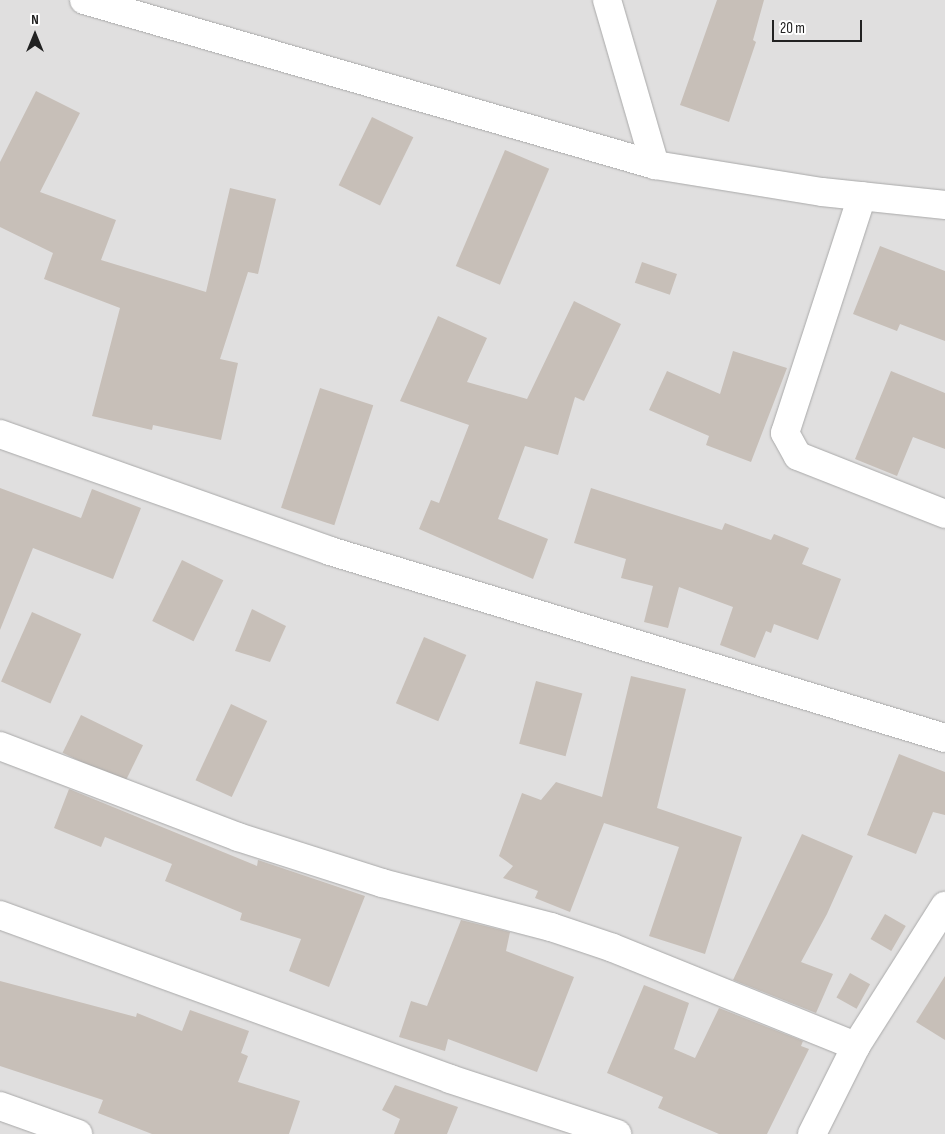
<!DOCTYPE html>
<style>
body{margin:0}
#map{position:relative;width:945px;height:1134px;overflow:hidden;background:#f2efe9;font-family:"Sofia Sans Condensed",sans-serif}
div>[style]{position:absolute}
.residential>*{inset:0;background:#e0dfdf;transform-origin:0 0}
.building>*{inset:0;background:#c7bfb8;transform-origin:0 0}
.roads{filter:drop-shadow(0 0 1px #a9a9a9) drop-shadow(0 0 1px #a9a9a9)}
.minor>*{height:28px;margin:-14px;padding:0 14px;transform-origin:14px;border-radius:14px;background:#fff}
span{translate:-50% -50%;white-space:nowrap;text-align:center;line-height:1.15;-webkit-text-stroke:4px #fff;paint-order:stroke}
.north{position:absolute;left:10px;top:10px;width:50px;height:50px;-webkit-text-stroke:4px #fff;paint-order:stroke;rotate:0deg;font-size:14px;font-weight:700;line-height:20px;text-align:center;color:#222}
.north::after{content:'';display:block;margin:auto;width:18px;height:22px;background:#222;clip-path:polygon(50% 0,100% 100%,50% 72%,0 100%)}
.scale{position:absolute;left:772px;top:20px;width:90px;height:22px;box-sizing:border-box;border:2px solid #222;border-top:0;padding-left:6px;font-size:15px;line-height:18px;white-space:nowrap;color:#222;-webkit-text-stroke:4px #fff;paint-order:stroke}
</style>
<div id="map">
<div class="residential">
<div style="left:0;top:0;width:945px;height:1134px"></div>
</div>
<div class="building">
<div style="clip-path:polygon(717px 0,764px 0,753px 40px,756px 42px,729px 122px,680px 105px)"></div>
<div style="clip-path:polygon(36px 91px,80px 113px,40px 192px,116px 220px,101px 260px,206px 292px,230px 188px,276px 199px,258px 274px,248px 272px,220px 359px,238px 363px,221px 440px,153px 425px,152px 430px,92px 416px,120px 308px,44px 279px,53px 253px,0 227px,0 162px)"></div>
<div style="left:372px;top:117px;width:46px;height:76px;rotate:26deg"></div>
<div style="left:505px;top:150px;width:48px;height:126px;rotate:23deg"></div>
<div style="clip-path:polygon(880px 246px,945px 271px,945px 341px,900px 324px,897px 331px,853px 314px)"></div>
<div style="left:642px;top:262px;width:37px;height:22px;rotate:19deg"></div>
<div style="clip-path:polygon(574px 301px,621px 324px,584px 401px,575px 397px,558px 455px,525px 446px,498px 519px,548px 539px,533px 579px,419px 529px,431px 500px,439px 503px,469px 425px,400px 401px,438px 316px,487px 338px,467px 382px,527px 399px)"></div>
<div style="clip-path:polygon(733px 351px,787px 368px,751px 462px,706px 445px,709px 436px,649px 410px,667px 371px,720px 394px)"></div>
<div style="clip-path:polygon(891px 371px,945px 393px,945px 449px,913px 437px,897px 476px,855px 459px)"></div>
<div style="left:320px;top:388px;width:56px;height:126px;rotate:18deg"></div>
<div style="clip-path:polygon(0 488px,81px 518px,92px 489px,141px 508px,113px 579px,33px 548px,0 630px)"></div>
<div style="clip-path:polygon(591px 488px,722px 530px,725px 523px,771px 540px,774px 534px,809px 548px,802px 564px,841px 579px,818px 640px,774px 624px,771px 633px,766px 631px,755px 658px,720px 645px,733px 607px,679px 587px,668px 628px,644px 622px,653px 586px,621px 578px,626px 559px,574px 543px)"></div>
<div style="left:182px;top:560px;width:46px;height:68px;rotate:26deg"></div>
<div style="clip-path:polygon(252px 609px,286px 626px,270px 662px,235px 651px)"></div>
<div style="left:32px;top:612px;width:54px;height:76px;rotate:24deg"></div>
<div style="left:424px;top:637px;width:46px;height:72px;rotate:23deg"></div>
<div style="clip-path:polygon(631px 676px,686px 689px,657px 808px,742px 837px,705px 954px,649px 936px,679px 847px,604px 823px,570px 912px,535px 898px,538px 891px,503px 878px,513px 866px,499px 856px,522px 793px,541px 800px,556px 782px,602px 797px)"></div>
<div style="left:536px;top:681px;width:48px;height:65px;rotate:15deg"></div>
<div style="left:231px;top:704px;width:40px;height:84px;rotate:25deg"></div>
<div style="left:81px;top:715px;width:69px;height:42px;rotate:26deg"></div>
<div style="clip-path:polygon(899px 754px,945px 772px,945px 815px,933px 812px,916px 854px,867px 835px)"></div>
<div style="clip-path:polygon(69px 789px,257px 866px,258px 860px,365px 896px,329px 987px,289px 971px,301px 939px,240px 920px,242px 913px,165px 881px,172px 864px,105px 837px,101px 847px,54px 828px)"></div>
<div style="clip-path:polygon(802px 834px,853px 856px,827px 914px,801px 962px,833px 974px,816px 1013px,733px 980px)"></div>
<div style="left:885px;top:914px;width:24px;height:29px;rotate:30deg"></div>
<div style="clip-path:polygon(461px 920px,510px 932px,506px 951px,574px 977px,537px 1072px,448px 1039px,445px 1051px,399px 1037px,411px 1001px,427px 1006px)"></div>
<div style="left:850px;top:973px;width:23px;height:28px;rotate:29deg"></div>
<div style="clip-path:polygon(945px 976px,945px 1040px,916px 1022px)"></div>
<div style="clip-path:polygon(0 981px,136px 1017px,137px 1013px,182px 1031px,190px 1010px,249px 1031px,241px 1053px,248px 1056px,238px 1082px,300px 1101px,289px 1134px,152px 1134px,98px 1113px,103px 1100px,0 1066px)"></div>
<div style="clip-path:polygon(644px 985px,689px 1003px,674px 1049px,695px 1058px,719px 1008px,803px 1041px,801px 1046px,809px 1049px,767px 1134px,719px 1134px,658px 1108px,663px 1097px,607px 1073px)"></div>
<div style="clip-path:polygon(395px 1085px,458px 1107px,447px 1134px,394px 1134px,400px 1119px,382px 1110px)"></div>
</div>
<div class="roads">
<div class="minor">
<div style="left:84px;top:0;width:594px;rotate:16.12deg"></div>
<div style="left:655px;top:165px;width:169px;rotate:9.2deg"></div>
<div style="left:822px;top:192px;width:124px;rotate:6deg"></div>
<div style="left:607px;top:0;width:172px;rotate:73.8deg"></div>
<div style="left:862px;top:196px;width:249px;rotate:108deg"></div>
<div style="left:785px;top:433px;width:26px;rotate:61deg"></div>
<div style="left:798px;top:456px;width:158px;rotate:21.5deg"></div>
<div style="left:0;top:434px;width:350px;rotate:19.5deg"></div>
<div style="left:330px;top:551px;width:643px;rotate:16.91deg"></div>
<div style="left:0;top:746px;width:255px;rotate:20.9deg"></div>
<div style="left:238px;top:837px;width:151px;rotate:17.7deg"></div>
<div style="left:382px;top:883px;width:175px;rotate:14.6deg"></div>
<div style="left:551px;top:927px;width:65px;rotate:18.7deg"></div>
<div style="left:613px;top:948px;width:262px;rotate:22deg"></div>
<div style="left:0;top:915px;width:479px;rotate:20deg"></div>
<div style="left:450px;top:1079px;width:176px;rotate:18.2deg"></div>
<div style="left:0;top:1106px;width:83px;rotate:19.7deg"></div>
<div style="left:812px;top:1134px;width:98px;rotate:-63.4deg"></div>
<div style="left:856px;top:1046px;width:166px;rotate:-57.6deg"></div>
</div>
</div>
<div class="north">N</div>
<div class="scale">20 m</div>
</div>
